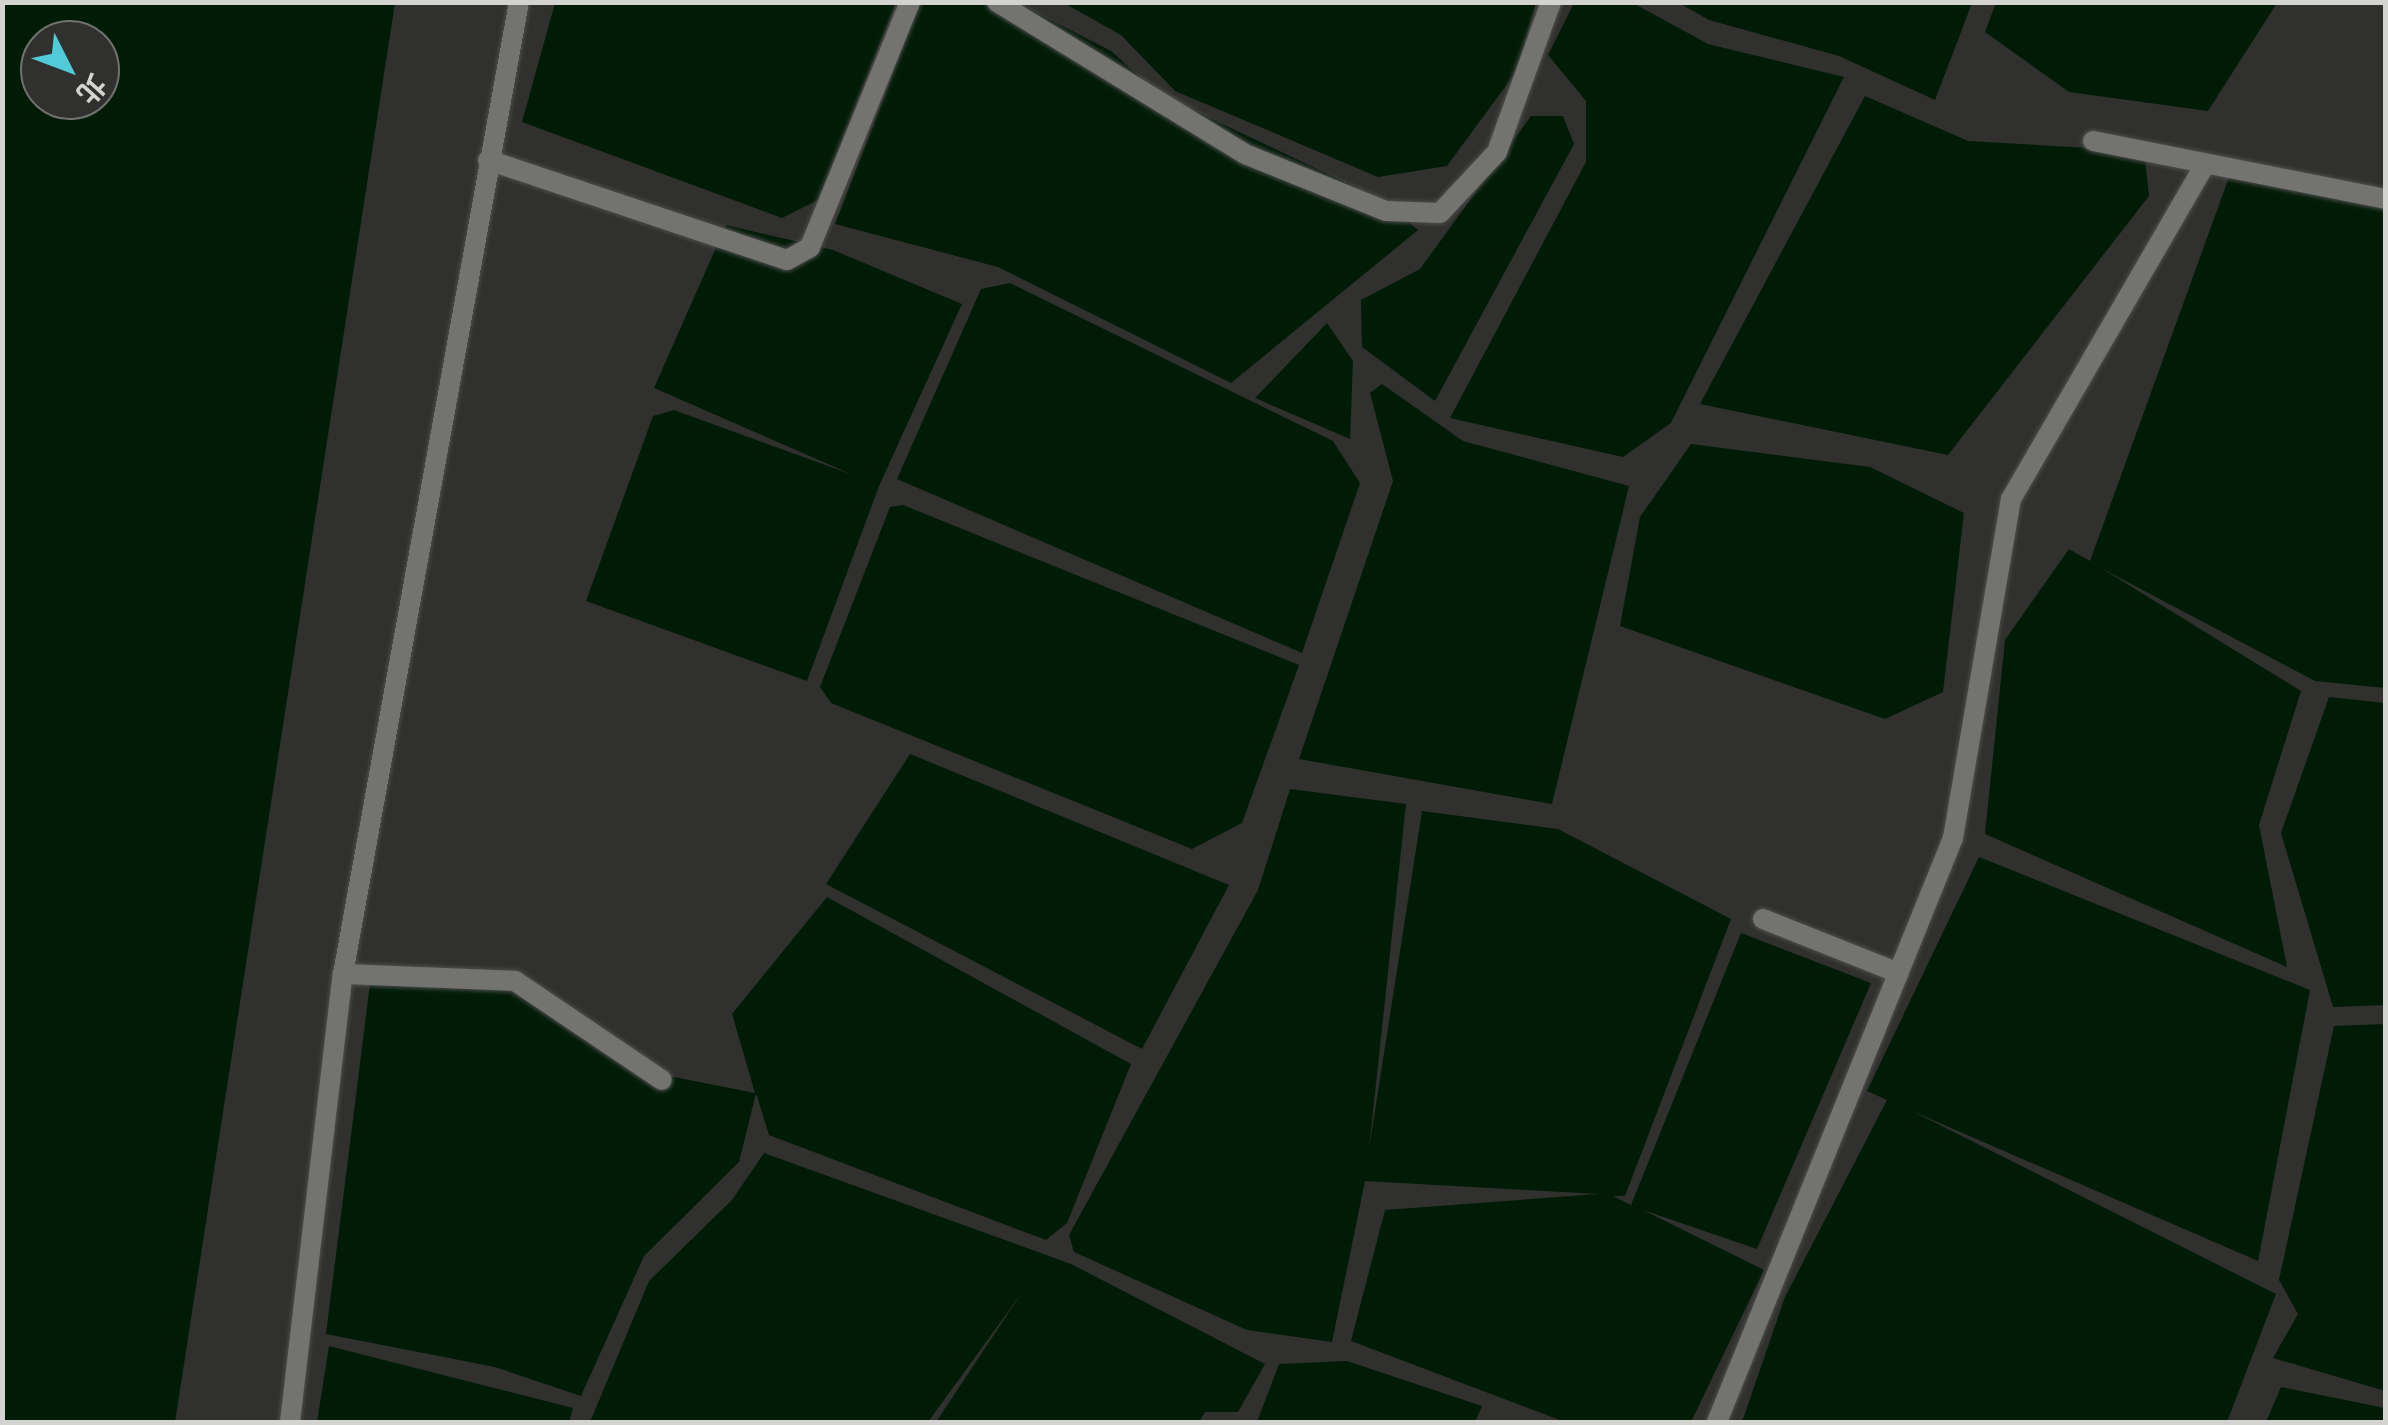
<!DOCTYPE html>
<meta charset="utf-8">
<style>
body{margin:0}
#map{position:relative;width:2388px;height:1425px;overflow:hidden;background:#30302e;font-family:Poppins,"Noto Sans TC",sans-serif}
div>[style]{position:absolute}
.water>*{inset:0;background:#001c07}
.roads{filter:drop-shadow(0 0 2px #4c4c4b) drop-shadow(0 0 2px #4c4c4b)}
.lane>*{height:20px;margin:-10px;padding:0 10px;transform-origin:10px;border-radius:10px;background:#737370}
span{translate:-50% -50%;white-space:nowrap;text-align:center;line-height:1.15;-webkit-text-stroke:9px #30302e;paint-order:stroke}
.frame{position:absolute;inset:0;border:5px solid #d3d3d2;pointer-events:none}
.north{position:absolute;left:20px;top:20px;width:100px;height:100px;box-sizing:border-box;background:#30302e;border:2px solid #717170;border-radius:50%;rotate:132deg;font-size:28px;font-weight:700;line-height:40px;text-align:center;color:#d3d3d2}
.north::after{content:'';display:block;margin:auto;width:35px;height:45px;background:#52cbd8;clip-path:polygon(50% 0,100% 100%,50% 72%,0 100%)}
</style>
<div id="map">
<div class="water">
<div style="clip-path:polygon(evenodd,3px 2px,395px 3px,175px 1422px,3px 1422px,3px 2px,40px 40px,100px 40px,100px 100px,40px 100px,40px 40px)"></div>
<div style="clip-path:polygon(1016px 2px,1111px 51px,1159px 94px,1383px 200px,1418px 230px,1231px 383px,998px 267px,835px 224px,920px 3px)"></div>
<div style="clip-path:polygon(555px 3px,896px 3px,818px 200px,782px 218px,522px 122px)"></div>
<div style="clip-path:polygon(1064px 3px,1536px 3px,1516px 72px,1447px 166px,1378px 177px,1175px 91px,1121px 35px)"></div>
<div style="clip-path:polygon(1574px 3px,1633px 3px,1708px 44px,1844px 77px,1671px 423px,1623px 457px,1450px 418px,1586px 162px,1586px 101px,1548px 55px)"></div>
<div style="clip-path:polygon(1679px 3px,1972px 3px,1935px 100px,1839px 56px,1709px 20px)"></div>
<div style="clip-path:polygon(1996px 3px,1996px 2px,2277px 3px,2208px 111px,2069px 92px,1985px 32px)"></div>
<div style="clip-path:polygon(1865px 96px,1968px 141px,2144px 151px,2149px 196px,1948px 455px,1700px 404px)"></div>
<div style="clip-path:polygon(1531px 116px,1563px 116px,1574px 144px,1435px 401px,1362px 347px,1361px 300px,1420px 269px)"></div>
<div style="clip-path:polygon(2232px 169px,2385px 202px,2385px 688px,2315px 681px,2101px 568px,2301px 691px,2259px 825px,2287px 967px,1985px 834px,2005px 640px,2069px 549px,2090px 561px)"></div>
<div style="clip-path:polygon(726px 225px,833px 250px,962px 304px,879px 486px,807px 681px,586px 601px,653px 416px,674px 410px,853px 475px,654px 388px)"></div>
<div style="clip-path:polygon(1010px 283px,1333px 441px,1360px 483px,1302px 653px,897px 479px,981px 289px)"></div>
<div style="clip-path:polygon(1327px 323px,1353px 361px,1350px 439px,1255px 398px)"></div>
<div style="clip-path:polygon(1382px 384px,1463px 441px,1629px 486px,1552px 804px,1299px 759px,1393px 481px,1370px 393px)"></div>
<div style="clip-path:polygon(1691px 444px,1870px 467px,1964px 513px,1943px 692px,1885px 719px,1620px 626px,1640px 517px)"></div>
<div style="clip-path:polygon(903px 505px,1299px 665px,1242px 823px,1192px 849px,831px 703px,820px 687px,890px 507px)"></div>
<div style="clip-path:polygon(2329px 697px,2385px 703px,2385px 1005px,2333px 1007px,2281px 833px)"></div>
<div style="clip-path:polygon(910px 754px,1229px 885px,1142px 1049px,826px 884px)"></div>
<div style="clip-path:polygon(1290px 789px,1406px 804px,1369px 1149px,1422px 811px,1558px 829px,1731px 919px,1625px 1196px,1613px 1196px,1631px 1205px,1741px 933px,1871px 983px,1757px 1249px,1643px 1210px,1764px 1270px,1691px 1422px,1565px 1422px,1351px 1341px,1385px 1210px,1598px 1194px,1365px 1181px,1332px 1342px,1247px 1330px,1074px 1252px,1069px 1235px,1258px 890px)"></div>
<div style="clip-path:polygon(1979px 857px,2310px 990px,2258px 1261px,1912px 1111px,2276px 1294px,2227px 1422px,1742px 1422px,1785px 1297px,1887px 1100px,1867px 1091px)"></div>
<div style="clip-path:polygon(827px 897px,1131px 1064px,1067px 1223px,1046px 1240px,769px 1135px,756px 1093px,739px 1162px,644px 1256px,581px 1396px,495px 1367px,326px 1334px,371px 976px,513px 986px,628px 1068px,755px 1093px,732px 1014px)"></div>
<div style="clip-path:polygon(2385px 1024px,2386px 1024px,2385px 1391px,2273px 1358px,2298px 1314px,2279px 1280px,2334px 1026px)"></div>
<div style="clip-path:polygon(764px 1153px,1071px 1264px,1265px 1364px,1238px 1412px,1205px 1412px,1199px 1422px,936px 1422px,1023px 1291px,928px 1422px,590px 1422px,649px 1281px,732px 1200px)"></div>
<div style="clip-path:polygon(329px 1346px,573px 1408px,569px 1422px,317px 1422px)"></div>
<div style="clip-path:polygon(1347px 1361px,1482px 1406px,1475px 1422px,1257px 1422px,1279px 1364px)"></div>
<div style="clip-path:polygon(2281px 1387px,2385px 1408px,2385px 1422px,2266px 1422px)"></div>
</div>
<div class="roads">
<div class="lane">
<div style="left:997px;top:2px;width:291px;rotate:31.5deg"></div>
<div style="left:1245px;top:154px;width:152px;rotate:22deg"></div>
<div style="left:1386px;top:211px;width:54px;rotate:2.1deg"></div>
<div style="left:1440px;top:213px;width:83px;rotate:-46.9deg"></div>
<div style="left:1497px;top:152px;width:159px;rotate:-70.2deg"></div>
<div style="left:2093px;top:141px;width:299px;rotate:11.2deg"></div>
<div style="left:488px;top:160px;width:315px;rotate:18.5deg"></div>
<div style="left:787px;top:260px;width:26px;rotate:-29deg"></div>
<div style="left:810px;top:247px;width:265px;rotate:-67.8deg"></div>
<div style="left:1763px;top:919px;width:146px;rotate:21.7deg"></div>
<div style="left:343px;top:974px;width:172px;rotate:2.3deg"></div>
<div style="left:515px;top:981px;width:177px;rotate:34deg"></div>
<div style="left:290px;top:1422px;width:451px;rotate:-83.3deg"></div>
<div style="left:343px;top:974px;width:988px;rotate:-79.74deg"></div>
<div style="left:1717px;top:1422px;width:630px;rotate:-68deg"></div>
<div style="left:1953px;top:838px;width:344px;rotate:-80.3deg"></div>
<div style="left:2011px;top:499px;width:388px;rotate:-59.9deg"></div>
</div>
</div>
<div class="frame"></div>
<div class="north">北</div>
</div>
